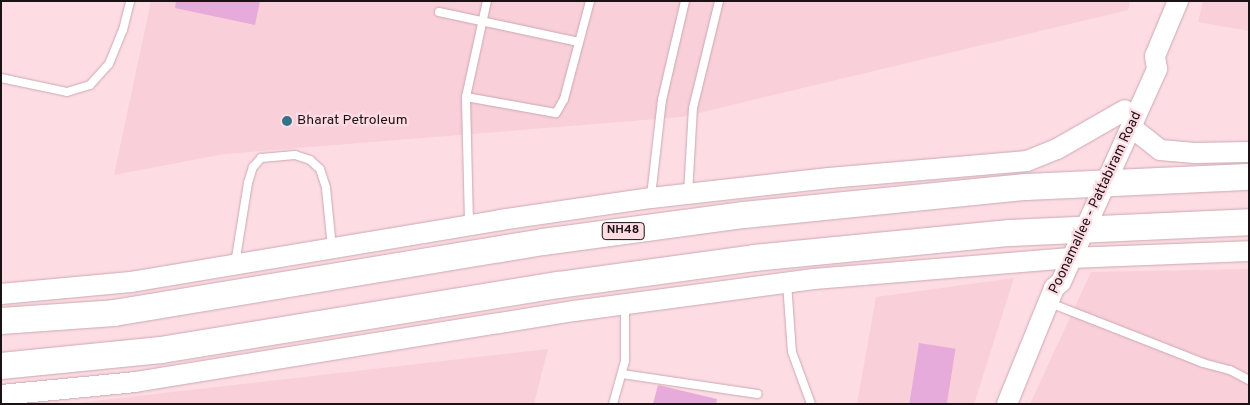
<!DOCTYPE html>
<style>
body{margin:0}
#map{position:relative;width:1250px;height:405px;overflow:hidden;background:#fedce4;font-family:Overpass,sans-serif}
div>[style]{position:absolute}
.built>*{inset:0;background:#f9cfd9}
.building>*{inset:0;background:#e6abda;transform-origin:0 0}
.roads{filter:drop-shadow(0 0 1px #c9a9b1) drop-shadow(0 0 1px #c9a9b1)}
.service>*{height:8px;margin:-4px;padding:0 4px;transform-origin:4px;border-radius:4px;background:#fff}
.tertiary>*{height:20px;margin:-10px;padding:0 10px;transform-origin:10px;border-radius:10px;background:#fff}
.trunk>*{height:26px;margin:-13px;padding:0 13px;transform-origin:13px;border-radius:13px;background:#fff}
.dots>*{width:14px;height:14px;translate:-50% -50%;box-sizing:border-box;border:2px solid #fedce4;border-radius:50%}
span{translate:-50% -50%;white-space:nowrap;text-align:center;line-height:1.15;-webkit-text-stroke:4.5px #fedce4;paint-order:stroke}
.shield-label span{padding:1px 4px;background:#fedce4;border:1px solid;border-radius:4px;-webkit-text-stroke-width:0}
.shield-label{font-size:12px;color:#1c1114;font-weight:700}
.poi-label{font-size:14px;color:#1c1114}
.left{translate:0 -50%;text-align:left}
.street-label{font-size:14px;color:#1c1114}
.frame{position:absolute;inset:0;border:2px solid #1c1114;pointer-events:none}
</style>
<div id="map">
<div class="built">
<div style="clip-path:polygon(151px 1px,1130px 1px,1128px 10px,682px 117px,224px 154px,114px 175px)"></div>
<div style="clip-path:polygon(1203px 1px,1249px 1px,1249px 31px,1198px 22px)"></div>
<div style="clip-path:polygon(1249px 269px,1249px 404px,1030px 404px,1091px 272px)"></div>
<div style="clip-path:polygon(1014px 278px,974px 404px,857px 404px,876px 297px)"></div>
<div style="clip-path:polygon(548px 349px,534px 404px,68px 404px)"></div>
</div>
<div class="building">
<div style="clip-path:polygon(176px 1px,260px 1px,255px 25px,175px 8px)"></div>
<div style="left:919px;top:343px;width:37px;height:62px;rotate:9deg"></div>
<div style="clip-path:polygon(658px 385px,717px 399px,716px 404px,653px 404px)"></div>
</div>
<div class="roads">
<div class="service">
<div style="left:439px;top:12px;width:143px;rotate:12.1deg"></div>
<div style="left:1px;top:78px;width:67px;rotate:12deg"></div>
<div style="left:67px;top:92px;width:24px;rotate:-17deg"></div>
<div style="left:90px;top:85px;width:28px;rotate:-48deg"></div>
<div style="left:109px;top:64px;width:37px;rotate:-68deg"></div>
<div style="left:123px;top:30px;width:30px;rotate:-76deg"></div>
<div style="left:466px;top:97px;width:98px;rotate:-77.7deg"></div>
<div style="left:688px;top:194px;width:86px;rotate:-86.7deg"></div>
<div style="left:693px;top:108px;width:110px;rotate:-76.3deg"></div>
<div style="left:651px;top:196px;width:97px;rotate:-83.5deg"></div>
<div style="left:662px;top:100px;width:102px;rotate:-76.9deg"></div>
<div style="left:469px;top:223px;width:126px;rotate:-91.4deg"></div>
<div style="left:466px;top:97px;width:91px;rotate:10.1deg"></div>
<div style="left:556px;top:113px;width:16px;rotate:-60deg"></div>
<div style="left:564px;top:99px;width:101px;rotate:-75.1deg"></div>
<div style="left:235px;top:264px;width:82px;rotate:-80.9deg"></div>
<div style="left:248px;top:183px;width:17px;rotate:-73deg"></div>
<div style="left:253px;top:167px;width:12px;rotate:-48deg"></div>
<div style="left:261px;top:158px;width:34px;rotate:-5deg"></div>
<div style="left:295px;top:155px;width:16px;rotate:18deg"></div>
<div style="left:310px;top:160px;width:13px;rotate:42deg"></div>
<div style="left:320px;top:169px;width:20px;rotate:72deg"></div>
<div style="left:326px;top:188px;width:60px;rotate:84.3deg"></div>
<div style="left:787px;top:283px;width:69px;rotate:85.9deg"></div>
<div style="left:792px;top:352px;width:55px;rotate:69.9deg"></div>
<div style="left:1050px;top:303px;width:164px;rotate:21.4deg"></div>
<div style="left:1203px;top:363px;width:28px;rotate:15deg"></div>
<div style="left:1230px;top:370px;width:21px;rotate:28deg"></div>
<div style="left:622px;top:374px;width:137px;rotate:8.4deg"></div>
<div style="left:613px;top:404px;width:45px;rotate:-74.4deg"></div>
<div style="left:625px;top:361px;width:56px;rotate:-90deg"></div>
</div>
<div class="tertiary">
<div style="left:1131px;top:127px;width:37px;rotate:38deg"></div>
<div style="left:1160px;top:150px;width:35px;rotate:5deg"></div>
<div style="left:1195px;top:153px;width:54px;rotate:-1.1deg"></div>
<div style="left:1px;top:294px;width:131px;rotate:-5.3deg"></div>
<div style="left:131px;top:282px;width:374px;rotate:-9.5deg"></div>
<div style="left:500px;top:220px;width:153px;rotate:-8.3deg"></div>
<div style="left:651px;top:198px;width:179px;rotate:-6.4deg"></div>
<div style="left:829px;top:178px;width:199px;rotate:-4.9deg"></div>
<div style="left:1027px;top:161px;width:32px;rotate:-22deg"></div>
<div style="left:1057px;top:149px;width:78px;rotate:-29.8deg"></div>
<div style="left:1px;top:395px;width:135px;rotate:-5.5deg"></div>
<div style="left:135px;top:382px;width:445px;rotate:-9.2deg"></div>
<div style="left:574px;top:311px;width:242px;rotate:-7.6deg"></div>
<div style="left:814px;top:279px;width:257px;rotate:-4.7deg"></div>
<div style="left:1070px;top:258px;width:179px;rotate:-2.2deg"></div>
<div style="left:1007px;top:404px;width:125px;rotate:-67.9deg"></div>
<div style="left:1054px;top:288px;width:9px;rotate:-41deg"></div>
<div style="left:1061px;top:282px;width:234px;rotate:-65.7deg"></div>
<div style="left:1157px;top:69px;width:13px;rotate:-99deg"></div>
<div style="left:1155px;top:56px;width:60px;rotate:-67.3deg"></div>
</div>
<div class="trunk">
<div style="left:1px;top:321px;width:113px;rotate:-4deg"></div>
<div style="left:114px;top:313px;width:435px;rotate:-9.4deg"></div>
<div style="left:543px;top:242px;width:203px;rotate:-7.7deg"></div>
<div style="left:744px;top:215px;width:283px;rotate:-5.7deg"></div>
<div style="left:1026px;top:187px;width:223px;rotate:-2.6deg"></div>
<div style="left:1px;top:366px;width:161px;rotate:-5.7deg"></div>
<div style="left:161px;top:350px;width:402px;rotate:-9.3deg"></div>
<div style="left:558px;top:285px;width:198px;rotate:-7.8deg"></div>
<div style="left:754px;top:258px;width:257px;rotate:-5.6deg"></div>
<div style="left:1010px;top:233px;width:239px;rotate:-2.6deg"></div>
</div>
</div>
<div class="dots">
<div style="left:287px;top:121px;background:#337387"></div>
</div>
<div class="shield-label">
<span style="left:623px;top:231px">NH48</span>
</div>
<div class="poi-label">
<span class="left" style="left:297px;top:121px">Bharat Petroleum</span>
</div>
<div class="street-label">
<span style="left:1096px;top:203px;rotate:-65deg">Poonamallee - Pattabiram Road</span>
</div>
<div class="frame"></div>
</div>
